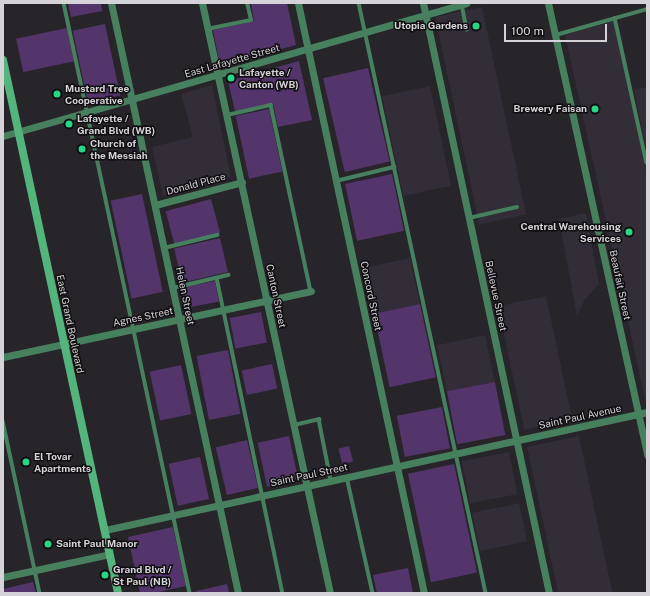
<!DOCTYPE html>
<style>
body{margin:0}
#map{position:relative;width:650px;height:596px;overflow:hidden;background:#27252a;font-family:"Public Sans",sans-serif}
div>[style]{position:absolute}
.built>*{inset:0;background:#322d37;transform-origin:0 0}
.green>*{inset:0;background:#54356b;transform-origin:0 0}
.service>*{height:3.5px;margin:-1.75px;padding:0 1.75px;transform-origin:1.75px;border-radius:1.75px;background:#47805e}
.minor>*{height:7px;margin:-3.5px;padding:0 3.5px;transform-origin:3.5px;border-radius:3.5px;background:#47805e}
.secondary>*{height:8px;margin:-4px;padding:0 4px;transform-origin:4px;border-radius:4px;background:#54b47e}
.dots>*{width:11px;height:11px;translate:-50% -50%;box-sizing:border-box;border:2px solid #100e11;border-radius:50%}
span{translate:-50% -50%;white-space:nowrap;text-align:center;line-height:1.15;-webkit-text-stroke:3px #100e11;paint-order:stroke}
.poi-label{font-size:10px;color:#d5d3d7;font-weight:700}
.right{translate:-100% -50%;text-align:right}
.left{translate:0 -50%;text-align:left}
.street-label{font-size:10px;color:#d5d3d7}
.frame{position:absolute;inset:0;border:4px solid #d5d3d7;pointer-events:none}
.scale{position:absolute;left:504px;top:24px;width:103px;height:18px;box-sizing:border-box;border:2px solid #d5d3d7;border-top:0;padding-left:5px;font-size:12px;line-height:14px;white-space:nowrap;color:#d5d3d7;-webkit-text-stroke:3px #100e11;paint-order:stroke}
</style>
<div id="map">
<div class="built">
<div style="left:482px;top:7px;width:212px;height:48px;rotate:78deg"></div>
<div style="clip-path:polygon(614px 21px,647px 175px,646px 403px,565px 35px)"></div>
<div style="clip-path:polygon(212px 85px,231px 177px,163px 195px,152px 147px,193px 137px,181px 94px)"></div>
<div style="left:430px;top:86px;width:102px;height:49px;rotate:78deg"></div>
<div style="clip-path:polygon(647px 87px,647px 152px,634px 90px)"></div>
<div style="clip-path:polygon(586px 213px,599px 284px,585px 299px,577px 316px,559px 219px)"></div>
<div style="left:410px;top:258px;width:47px;height:47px;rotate:78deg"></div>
<div style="left:546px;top:296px;width:126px;height:49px;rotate:78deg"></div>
<div style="left:485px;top:335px;width:48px;height:49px;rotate:78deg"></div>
<div style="left:579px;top:436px;width:161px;height:53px;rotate:78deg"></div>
<div style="left:509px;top:452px;width:43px;height:48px;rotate:79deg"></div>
<div style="left:519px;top:503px;width:39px;height:48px;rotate:78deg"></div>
</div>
<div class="green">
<div style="clip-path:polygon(68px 3px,101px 3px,102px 11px,71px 17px)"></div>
<div style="clip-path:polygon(251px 3px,287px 3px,296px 45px,220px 66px,213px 30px,254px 21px)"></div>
<div style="left:105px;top:24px;width:73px;height:33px;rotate:78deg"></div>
<div style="left:67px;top:28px;width:34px;height:52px;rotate:78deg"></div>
<div style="clip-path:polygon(299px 61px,312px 120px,278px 127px,273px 103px,235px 111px,228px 81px)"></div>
<div style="left:368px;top:68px;width:96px;height:46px;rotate:77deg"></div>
<div style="left:269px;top:109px;width:64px;height:34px;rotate:78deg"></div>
<div style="left:392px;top:174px;width:58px;height:48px;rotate:78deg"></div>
<div style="left:142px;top:194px;width:100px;height:32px;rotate:78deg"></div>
<div style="left:211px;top:199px;width:35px;height:47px;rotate:75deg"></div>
<div style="left:220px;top:238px;width:35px;height:47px;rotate:77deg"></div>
<div style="left:215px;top:281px;width:21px;height:34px;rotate:79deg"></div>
<div style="left:420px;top:304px;width:75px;height:47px;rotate:78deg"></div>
<div style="left:261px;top:312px;width:31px;height:32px;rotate:79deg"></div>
<div style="left:228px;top:350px;width:65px;height:32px;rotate:79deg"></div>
<div style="left:272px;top:364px;width:25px;height:31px;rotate:78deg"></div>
<div style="left:181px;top:365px;width:50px;height:32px;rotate:78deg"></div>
<div style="left:495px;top:382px;width:54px;height:49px;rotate:79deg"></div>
<div style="left:442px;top:407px;width:42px;height:46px;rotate:79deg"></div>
<div style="left:289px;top:436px;width:45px;height:32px;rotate:78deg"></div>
<div style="left:247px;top:440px;width:49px;height:32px;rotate:77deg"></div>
<div style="left:349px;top:446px;width:16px;height:11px;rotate:75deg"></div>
<div style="left:200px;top:457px;width:43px;height:32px;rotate:78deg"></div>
<div style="left:454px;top:464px;width:111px;height:47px;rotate:78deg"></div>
<div style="clip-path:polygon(173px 527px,186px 586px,154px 593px,140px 593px,128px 537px)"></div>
<div style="clip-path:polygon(408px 568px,413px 593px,377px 593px,373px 575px)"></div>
<div style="clip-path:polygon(33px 582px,36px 593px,3px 593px,3px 589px)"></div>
<div style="clip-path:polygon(227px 584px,229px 593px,197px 593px,196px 591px)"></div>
</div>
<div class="service">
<div style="left:64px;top:3px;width:603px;rotate:77.95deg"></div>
<div style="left:359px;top:3px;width:604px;rotate:77.85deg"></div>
<div style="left:462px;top:4px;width:26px;rotate:79deg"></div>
<div style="left:615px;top:18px;width:148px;rotate:77.6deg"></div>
<div style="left:207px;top:29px;width:45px;rotate:-11.6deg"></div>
<div style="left:251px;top:20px;width:17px;rotate:-103deg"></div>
<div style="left:556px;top:35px;width:95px;rotate:-15.9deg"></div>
<div style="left:227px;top:115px;width:45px;rotate:-12.8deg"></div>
<div style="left:271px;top:105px;width:190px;rotate:77.9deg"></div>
<div style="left:336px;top:181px;width:60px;rotate:-13.6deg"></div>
<div style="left:469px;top:218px;width:49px;rotate:-12.9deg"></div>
<div style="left:164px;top:248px;width:55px;rotate:-13.8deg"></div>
<div style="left:217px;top:278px;width:322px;rotate:78.2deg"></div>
<div style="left:173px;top:288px;width:57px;rotate:-13.3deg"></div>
<div style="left:3px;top:421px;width:176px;rotate:77.9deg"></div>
<div style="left:294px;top:425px;width:26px;rotate:-13deg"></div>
<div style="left:319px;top:419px;width:62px;rotate:78.9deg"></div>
<div style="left:347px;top:477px;width:119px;rotate:77.4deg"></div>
</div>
<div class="minor">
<div style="left:111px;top:3px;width:604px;rotate:77.85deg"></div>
<div style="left:202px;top:3px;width:604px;rotate:77.76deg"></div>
<div style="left:298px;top:3px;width:603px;rotate:77.95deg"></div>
<div style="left:423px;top:3px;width:603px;rotate:77.95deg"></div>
<div style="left:548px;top:3px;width:463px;rotate:77.6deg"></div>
<div style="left:3px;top:136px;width:482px;rotate:-16deg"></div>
<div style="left:155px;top:205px;width:90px;rotate:-14.8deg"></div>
<div style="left:3px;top:357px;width:315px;rotate:-12.1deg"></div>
<div style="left:105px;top:530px;width:555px;rotate:-12.28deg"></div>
<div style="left:3px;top:577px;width:109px;rotate:-12.1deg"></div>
</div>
<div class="secondary">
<div style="left:3px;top:60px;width:545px;rotate:77.82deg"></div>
</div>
<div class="dots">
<div style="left:476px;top:26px;background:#25d886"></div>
<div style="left:231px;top:78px;background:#25d886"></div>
<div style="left:57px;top:94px;background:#25d886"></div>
<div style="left:595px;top:109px;background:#25d886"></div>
<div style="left:69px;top:124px;background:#25d886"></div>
<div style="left:82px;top:149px;background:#25d886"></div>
<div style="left:629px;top:232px;background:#25d886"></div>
<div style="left:26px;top:462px;background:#25d886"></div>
<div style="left:48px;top:544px;background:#25d886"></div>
<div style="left:105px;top:575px;background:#25d886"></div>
</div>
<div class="poi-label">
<span class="right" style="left:468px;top:26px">Utopia Gardens</span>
<span class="left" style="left:239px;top:78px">Lafayette /<br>Canton (WB)</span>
<span class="left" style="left:65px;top:94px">Mustard Tree<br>Cooperative</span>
<span class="right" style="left:587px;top:109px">Brewery Faisan</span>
<span class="left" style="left:77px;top:124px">Lafayette /<br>Grand Blvd (WB)</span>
<span class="left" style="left:90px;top:149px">Church of<br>the Messiah</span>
<span class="right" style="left:621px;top:232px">Central Warehousing<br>Services</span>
<span class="left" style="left:34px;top:462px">El Tovar<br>Apartments</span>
<span class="left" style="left:56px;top:544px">Saint Paul Manor</span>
<span class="left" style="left:113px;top:575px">Grand Blvd /<br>St Paul (NB)</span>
</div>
<div class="street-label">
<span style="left:232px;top:61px;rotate:-16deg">East Lafayette Street</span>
<span style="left:196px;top:184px;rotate:-15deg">Donald Place</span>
<span style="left:620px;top:285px;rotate:78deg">Beaufait Street</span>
<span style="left:185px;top:296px;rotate:78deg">Helen Street</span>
<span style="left:276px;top:296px;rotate:78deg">Canton Street</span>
<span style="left:371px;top:296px;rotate:78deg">Concord Street</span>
<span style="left:496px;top:296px;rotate:78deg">Bellevue Street</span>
<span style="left:143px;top:317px;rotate:-12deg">Agnes Street</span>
<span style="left:70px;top:324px;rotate:78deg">East Grand Boulevard</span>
<span style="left:580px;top:417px;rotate:-12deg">Saint Paul Avenue</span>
<span style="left:309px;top:475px;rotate:-12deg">Saint Paul Street</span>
</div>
<div class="frame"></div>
<div class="scale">100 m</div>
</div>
